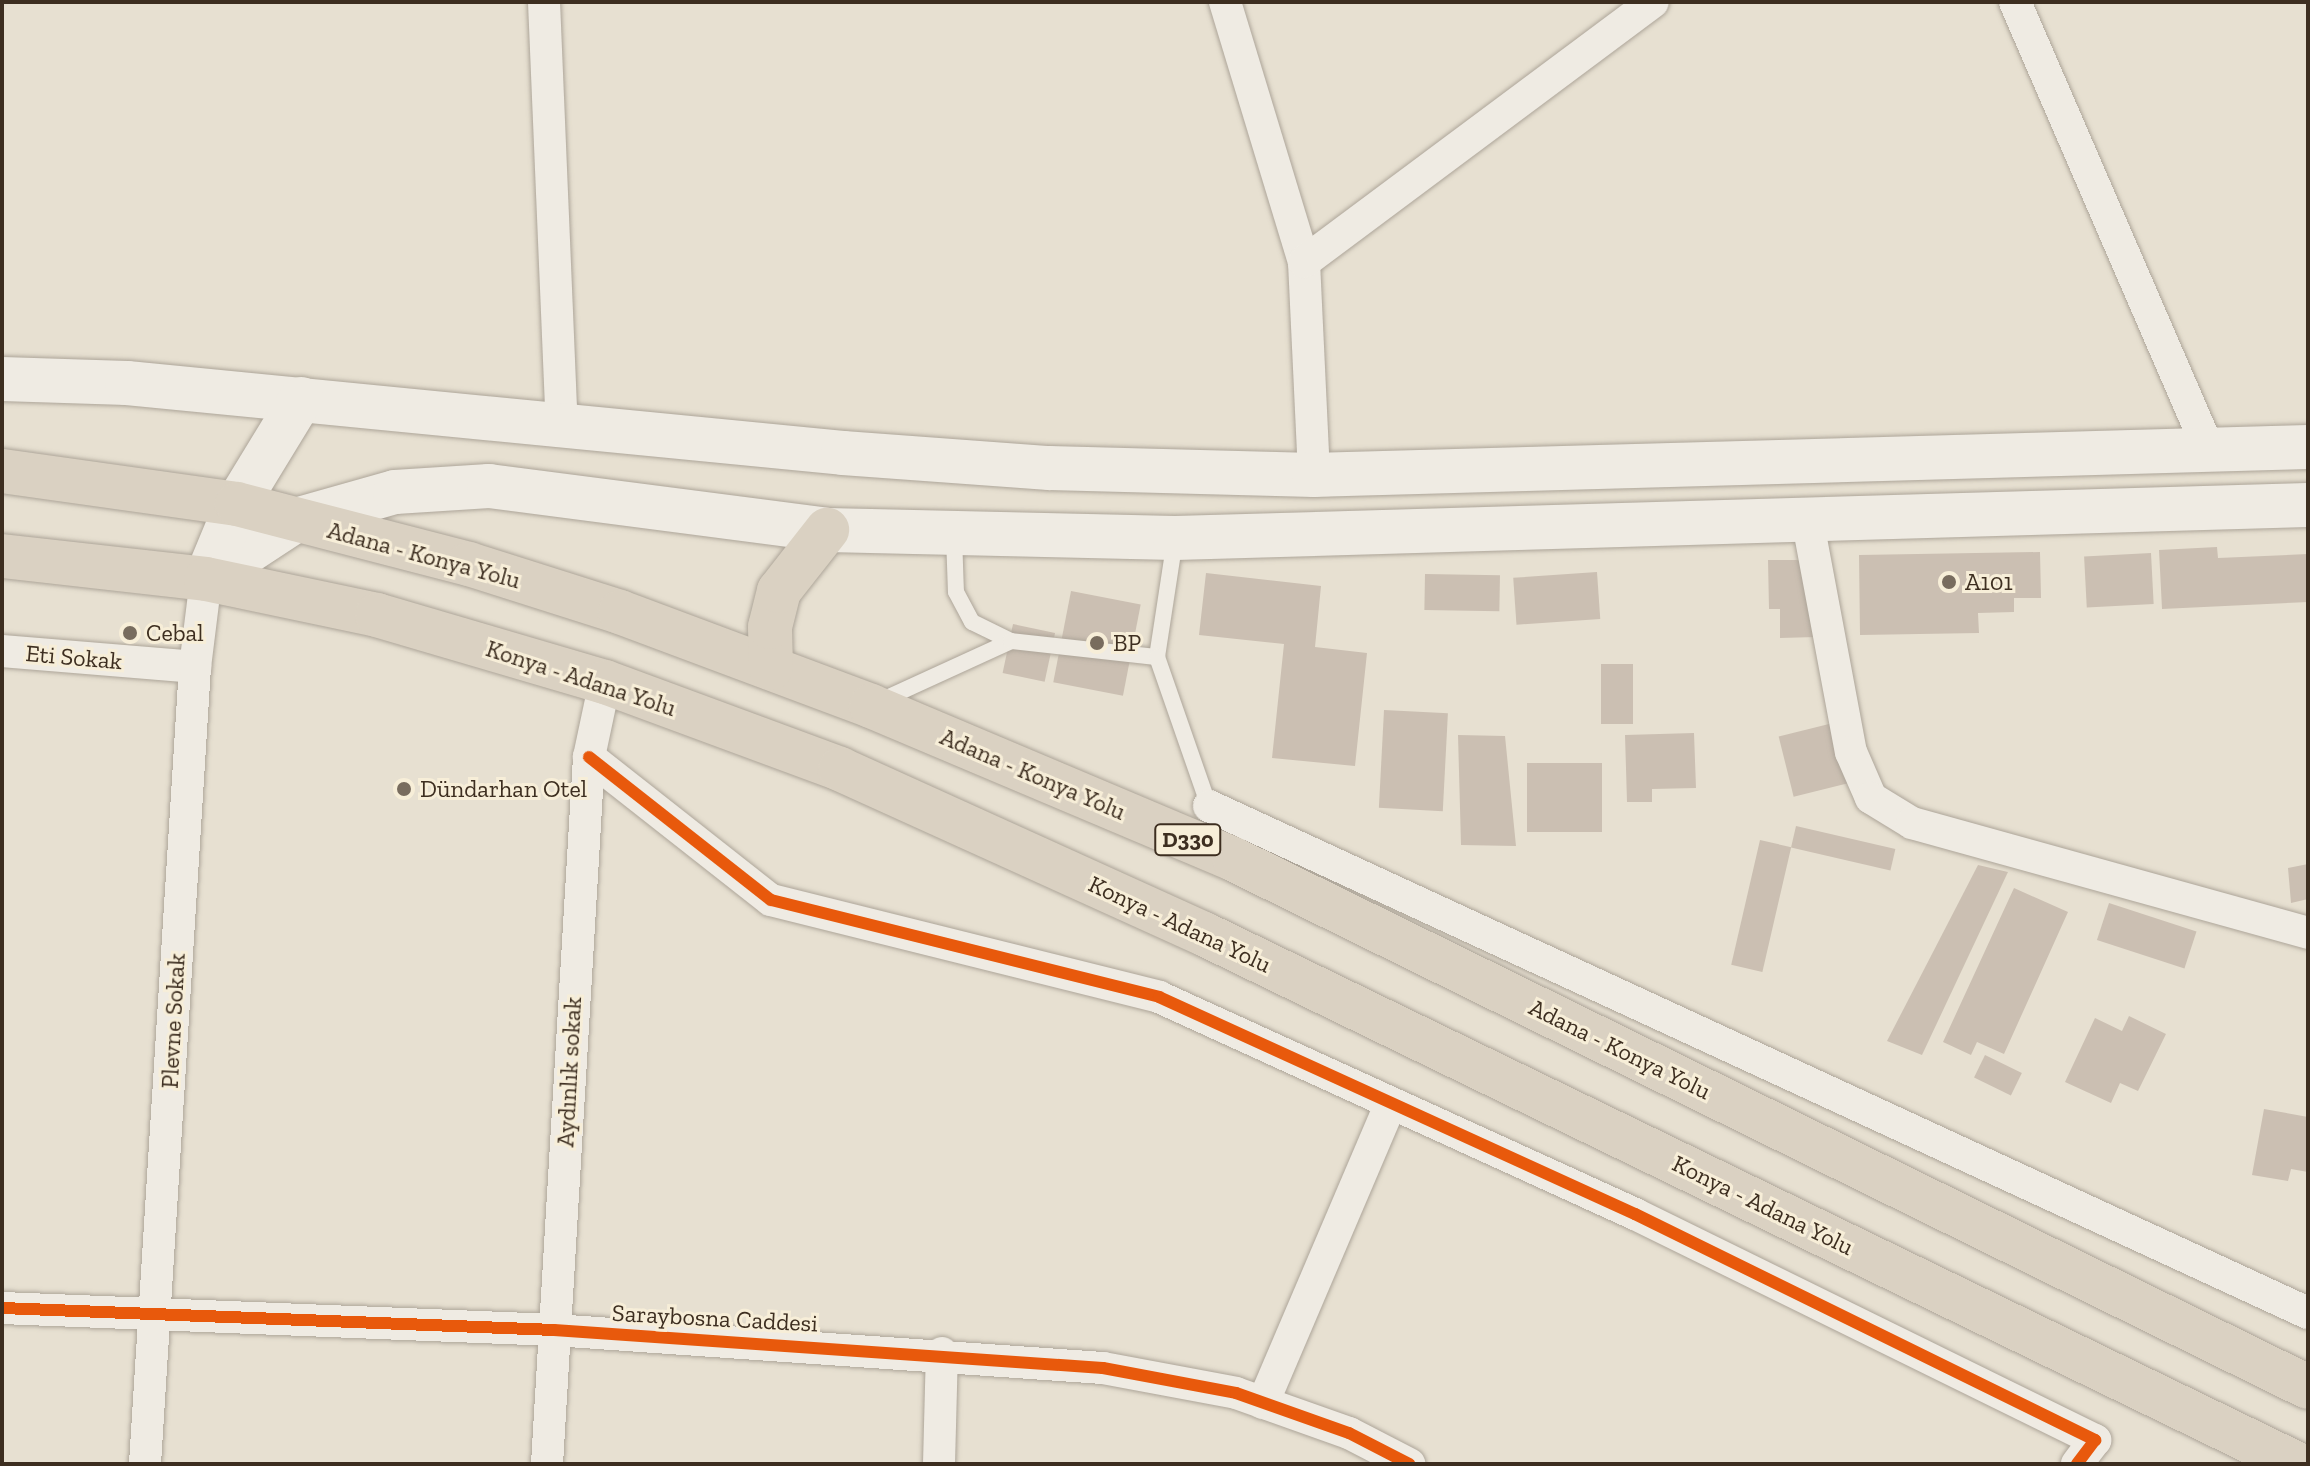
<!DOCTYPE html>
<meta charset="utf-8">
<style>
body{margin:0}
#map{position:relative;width:2310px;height:1466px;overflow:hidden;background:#e7e0d1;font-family:"Zilla Slab",serif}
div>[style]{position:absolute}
.building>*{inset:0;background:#cbbfb2;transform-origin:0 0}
.roads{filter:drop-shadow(0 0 2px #ada599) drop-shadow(0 0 2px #ada599)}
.lane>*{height:16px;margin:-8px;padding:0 8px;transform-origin:8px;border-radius:8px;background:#efebe3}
.street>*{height:32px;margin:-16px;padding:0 16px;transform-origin:16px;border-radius:16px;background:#efebe3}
.secondary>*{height:44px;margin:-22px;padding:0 22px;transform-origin:22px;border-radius:22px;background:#efebe3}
.highway>*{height:44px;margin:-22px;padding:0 22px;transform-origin:22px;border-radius:22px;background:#dad1c2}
.cycleway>*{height:12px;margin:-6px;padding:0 6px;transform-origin:6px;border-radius:6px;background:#e8590c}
.dots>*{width:22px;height:22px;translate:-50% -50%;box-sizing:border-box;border:4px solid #f7eed8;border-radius:50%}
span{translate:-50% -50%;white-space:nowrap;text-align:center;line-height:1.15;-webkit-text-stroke:6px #f7eed8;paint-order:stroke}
.shield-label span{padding:2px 6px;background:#f7eed8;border:2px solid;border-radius:6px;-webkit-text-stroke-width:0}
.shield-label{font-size:22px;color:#3d2e20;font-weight:700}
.street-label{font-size:24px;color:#3d2e20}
.poi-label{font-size:24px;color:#3d2e20}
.left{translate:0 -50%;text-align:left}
.frame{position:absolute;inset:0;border:4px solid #3d2e20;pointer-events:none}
</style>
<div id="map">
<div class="building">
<div style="clip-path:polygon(2217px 547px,2218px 558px,2308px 554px,2308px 602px,2162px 609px,2159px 550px)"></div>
<div style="clip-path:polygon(2040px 552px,2041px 598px,2014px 598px,2014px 612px,1978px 613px,1979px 633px,1860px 635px,1859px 555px)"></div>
<div style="left:2151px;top:553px;width:51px;height:67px;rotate:87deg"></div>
<div style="clip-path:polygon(1768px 560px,1814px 560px,1816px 637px,1780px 638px,1780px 609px,1769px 609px)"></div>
<div style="left:1597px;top:572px;width:47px;height:84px;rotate:86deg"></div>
<div style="clip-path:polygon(1206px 573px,1321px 586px,1315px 647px,1367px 653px,1355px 766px,1272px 758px,1284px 644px,1199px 635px)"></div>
<div style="left:1425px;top:574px;width:75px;height:36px;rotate:1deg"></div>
<div style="left:1071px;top:591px;width:71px;height:93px;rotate:11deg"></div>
<div style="left:1013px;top:624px;width:43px;height:50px;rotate:12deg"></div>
<div style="left:1601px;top:664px;width:32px;height:60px"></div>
<div style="left:1384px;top:710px;width:64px;height:98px;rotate:3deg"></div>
<div style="left:1833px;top:723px;width:62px;height:56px;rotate:76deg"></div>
<div style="clip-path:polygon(1694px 733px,1696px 788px,1652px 789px,1652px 802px,1627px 802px,1625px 735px)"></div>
<div style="clip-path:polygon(1458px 735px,1505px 736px,1516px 846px,1461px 845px)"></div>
<div style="left:1602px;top:763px;width:69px;height:75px;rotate:90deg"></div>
<div style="left:1796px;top:826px;width:102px;height:22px;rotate:13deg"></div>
<div style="left:1760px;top:840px;width:32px;height:128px;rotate:13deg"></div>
<div style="clip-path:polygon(2308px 864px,2308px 899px,2291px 903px,2288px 868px)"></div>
<div style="clip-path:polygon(1978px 865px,2008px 872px,1922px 1055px,1887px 1041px)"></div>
<div style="clip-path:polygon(2014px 888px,2068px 912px,2004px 1054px,1977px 1042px,1971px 1055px,1943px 1042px)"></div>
<div style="left:2109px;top:903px;width:92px;height:39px;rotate:18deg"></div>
<div style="clip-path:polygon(2129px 1016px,2166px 1034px,2138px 1091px,2120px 1083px,2111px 1103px,2065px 1082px,2095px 1018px,2122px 1031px)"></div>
<div style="left:1985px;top:1055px;width:41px;height:25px;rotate:26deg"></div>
<div style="clip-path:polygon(2264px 1109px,2308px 1117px,2308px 1172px,2291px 1169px,2288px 1181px,2252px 1175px)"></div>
</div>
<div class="roads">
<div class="lane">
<div style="left:954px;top:536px;width:56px;rotate:88deg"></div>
<div style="left:956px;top:592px;width:34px;rotate:62deg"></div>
<div style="left:972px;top:622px;width:43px;rotate:26deg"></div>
<div style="left:1157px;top:657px;width:118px;rotate:-81.3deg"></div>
<div style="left:878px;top:702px;width:146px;rotate:-24.6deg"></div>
<div style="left:1011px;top:641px;width:147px;rotate:6.3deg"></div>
<div style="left:1157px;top:657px;width:164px;rotate:70.8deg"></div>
</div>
<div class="street">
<div style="left:544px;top:2px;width:425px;rotate:87.6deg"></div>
<div style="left:1225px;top:2px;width:272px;rotate:73.1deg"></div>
<div style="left:1304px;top:262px;width:213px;rotate:87.3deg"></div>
<div style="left:2015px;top:2px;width:488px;rotate:66.6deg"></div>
<div style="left:1304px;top:262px;width:435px;rotate:-36.7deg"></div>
<div style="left:1808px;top:523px;width:233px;rotate:79.4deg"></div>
<div style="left:1851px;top:752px;width:50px;rotate:66.5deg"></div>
<div style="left:1871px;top:798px;width:48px;rotate:31.4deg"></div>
<div style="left:1912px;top:823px;width:411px;rotate:15.5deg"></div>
<div style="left:2px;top:651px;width:194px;rotate:4.7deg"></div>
<div style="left:589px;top:757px;width:231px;rotate:38.2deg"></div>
<div style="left:771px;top:900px;width:400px;rotate:14deg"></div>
<div style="left:1159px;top:997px;width:523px;rotate:24.51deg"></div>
<div style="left:1635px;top:1214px;width:513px;rotate:26.17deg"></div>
<div style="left:2095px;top:1440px;width:30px;rotate:127deg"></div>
<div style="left:1209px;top:806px;width:1210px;rotate:24.77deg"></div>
<div style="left:2px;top:1308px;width:552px;rotate:2.28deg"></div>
<div style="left:554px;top:1330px;width:550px;rotate:3.96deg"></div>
<div style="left:1103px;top:1368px;width:135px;rotate:10.6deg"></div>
<div style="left:1236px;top:1393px;width:120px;rotate:19.5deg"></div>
<div style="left:1349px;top:1433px;width:68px;rotate:27.3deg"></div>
<div style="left:1263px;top:1403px;width:326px;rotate:-66.9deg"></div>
<div style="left:145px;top:1464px;width:799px;rotate:-86.41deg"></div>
<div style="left:195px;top:667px;width:89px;rotate:-82.9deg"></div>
<div style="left:547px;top:1464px;width:708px;rotate:-86.6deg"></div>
<div style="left:589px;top:757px;width:77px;rotate:-78deg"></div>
<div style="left:939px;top:1464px;width:111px;rotate:-88.5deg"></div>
</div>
<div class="secondary">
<div style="left:2px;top:379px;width:125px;rotate:1.8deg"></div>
<div style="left:127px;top:383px;width:719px;rotate:5.58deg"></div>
<div style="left:843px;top:453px;width:207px;rotate:4.2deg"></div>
<div style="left:1049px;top:468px;width:265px;rotate:1.5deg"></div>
<div style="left:1314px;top:475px;width:994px;rotate:-1.61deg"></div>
<div style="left:206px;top:579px;width:108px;rotate:-33.2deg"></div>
<div style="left:296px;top:520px;width:103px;rotate:-15.8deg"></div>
<div style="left:395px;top:492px;width:94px;rotate:-3.7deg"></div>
<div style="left:489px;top:486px;width:341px;rotate:7.4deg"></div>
<div style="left:827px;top:530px;width:348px;rotate:1.3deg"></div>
<div style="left:1175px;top:538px;width:1133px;rotate:-1.67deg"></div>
<div style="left:206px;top:579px;width:81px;rotate:-67.5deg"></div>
<div style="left:237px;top:504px;width:123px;rotate:-58.6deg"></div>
</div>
<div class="highway">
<div style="left:2px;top:471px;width:237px;rotate:8deg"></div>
<div style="left:237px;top:504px;width:240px;rotate:14.5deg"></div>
<div style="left:469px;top:564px;width:158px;rotate:17.6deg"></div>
<div style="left:620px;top:612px;width:268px;rotate:20.5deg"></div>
<div style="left:871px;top:706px;width:395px;rotate:22.9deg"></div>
<div style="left:1235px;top:860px;width:1195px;rotate:26.16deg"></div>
<div style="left:2px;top:556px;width:205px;rotate:6.4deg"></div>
<div style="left:206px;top:579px;width:175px;rotate:11.9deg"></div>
<div style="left:377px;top:615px;width:238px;rotate:16.4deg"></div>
<div style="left:605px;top:682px;width:251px;rotate:20.3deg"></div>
<div style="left:840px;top:769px;width:400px;rotate:24.4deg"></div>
<div style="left:1204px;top:934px;width:1215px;rotate:25.87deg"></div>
<div style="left:771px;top:668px;width:41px;rotate:-91.4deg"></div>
<div style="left:770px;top:627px;width:37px;rotate:-76deg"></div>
<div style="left:779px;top:591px;width:78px;rotate:-51.8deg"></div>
</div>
</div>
<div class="cycleway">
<div style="left:589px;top:757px;width:231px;rotate:38.2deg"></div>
<div style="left:771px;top:900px;width:400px;rotate:14deg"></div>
<div style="left:1159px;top:997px;width:523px;rotate:24.51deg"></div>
<div style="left:1635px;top:1214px;width:513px;rotate:26.17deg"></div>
<div style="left:2095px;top:1440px;width:30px;rotate:127deg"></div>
<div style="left:2px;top:1308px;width:552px;rotate:2.28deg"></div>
<div style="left:554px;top:1330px;width:550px;rotate:3.96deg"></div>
<div style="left:1103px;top:1368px;width:135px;rotate:10.6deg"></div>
<div style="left:1236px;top:1393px;width:120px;rotate:19.5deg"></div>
<div style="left:1349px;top:1433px;width:68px;rotate:27.3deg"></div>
</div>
<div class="dots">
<div style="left:1949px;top:582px;background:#786c5e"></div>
<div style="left:130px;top:633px;background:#786c5e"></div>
<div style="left:1097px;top:643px;background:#786c5e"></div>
<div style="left:404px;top:789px;background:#786c5e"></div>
</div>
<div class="shield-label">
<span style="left:1188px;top:840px">D330</span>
</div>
<div class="street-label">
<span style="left:424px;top:555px;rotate:15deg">Adana - Konya Yolu</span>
<span style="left:74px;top:657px;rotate:5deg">Eti Sokak</span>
<span style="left:581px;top:678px;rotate:18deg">Konya - Adana Yolu</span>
<span style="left:1033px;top:774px;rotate:23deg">Adana - Konya Yolu</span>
<span style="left:1180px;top:924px;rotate:25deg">Konya - Adana Yolu</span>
<span style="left:173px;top:1021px;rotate:-87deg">Plevne Sokak</span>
<span style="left:1620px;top:1049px;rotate:26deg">Adana - Konya Yolu</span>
<span style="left:569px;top:1072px;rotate:-87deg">Aydınlık sokak</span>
<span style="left:1763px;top:1205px;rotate:26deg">Konya - Adana Yolu</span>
<span style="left:715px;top:1318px;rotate:3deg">Saraybosna Caddesi</span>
</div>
<div class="poi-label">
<span class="left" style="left:1965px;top:582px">A101</span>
<span class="left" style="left:146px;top:633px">Cebal</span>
<span class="left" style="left:1113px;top:643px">BP</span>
<span class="left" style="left:420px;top:789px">Dündarhan Otel</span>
</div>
<div class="frame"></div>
</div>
